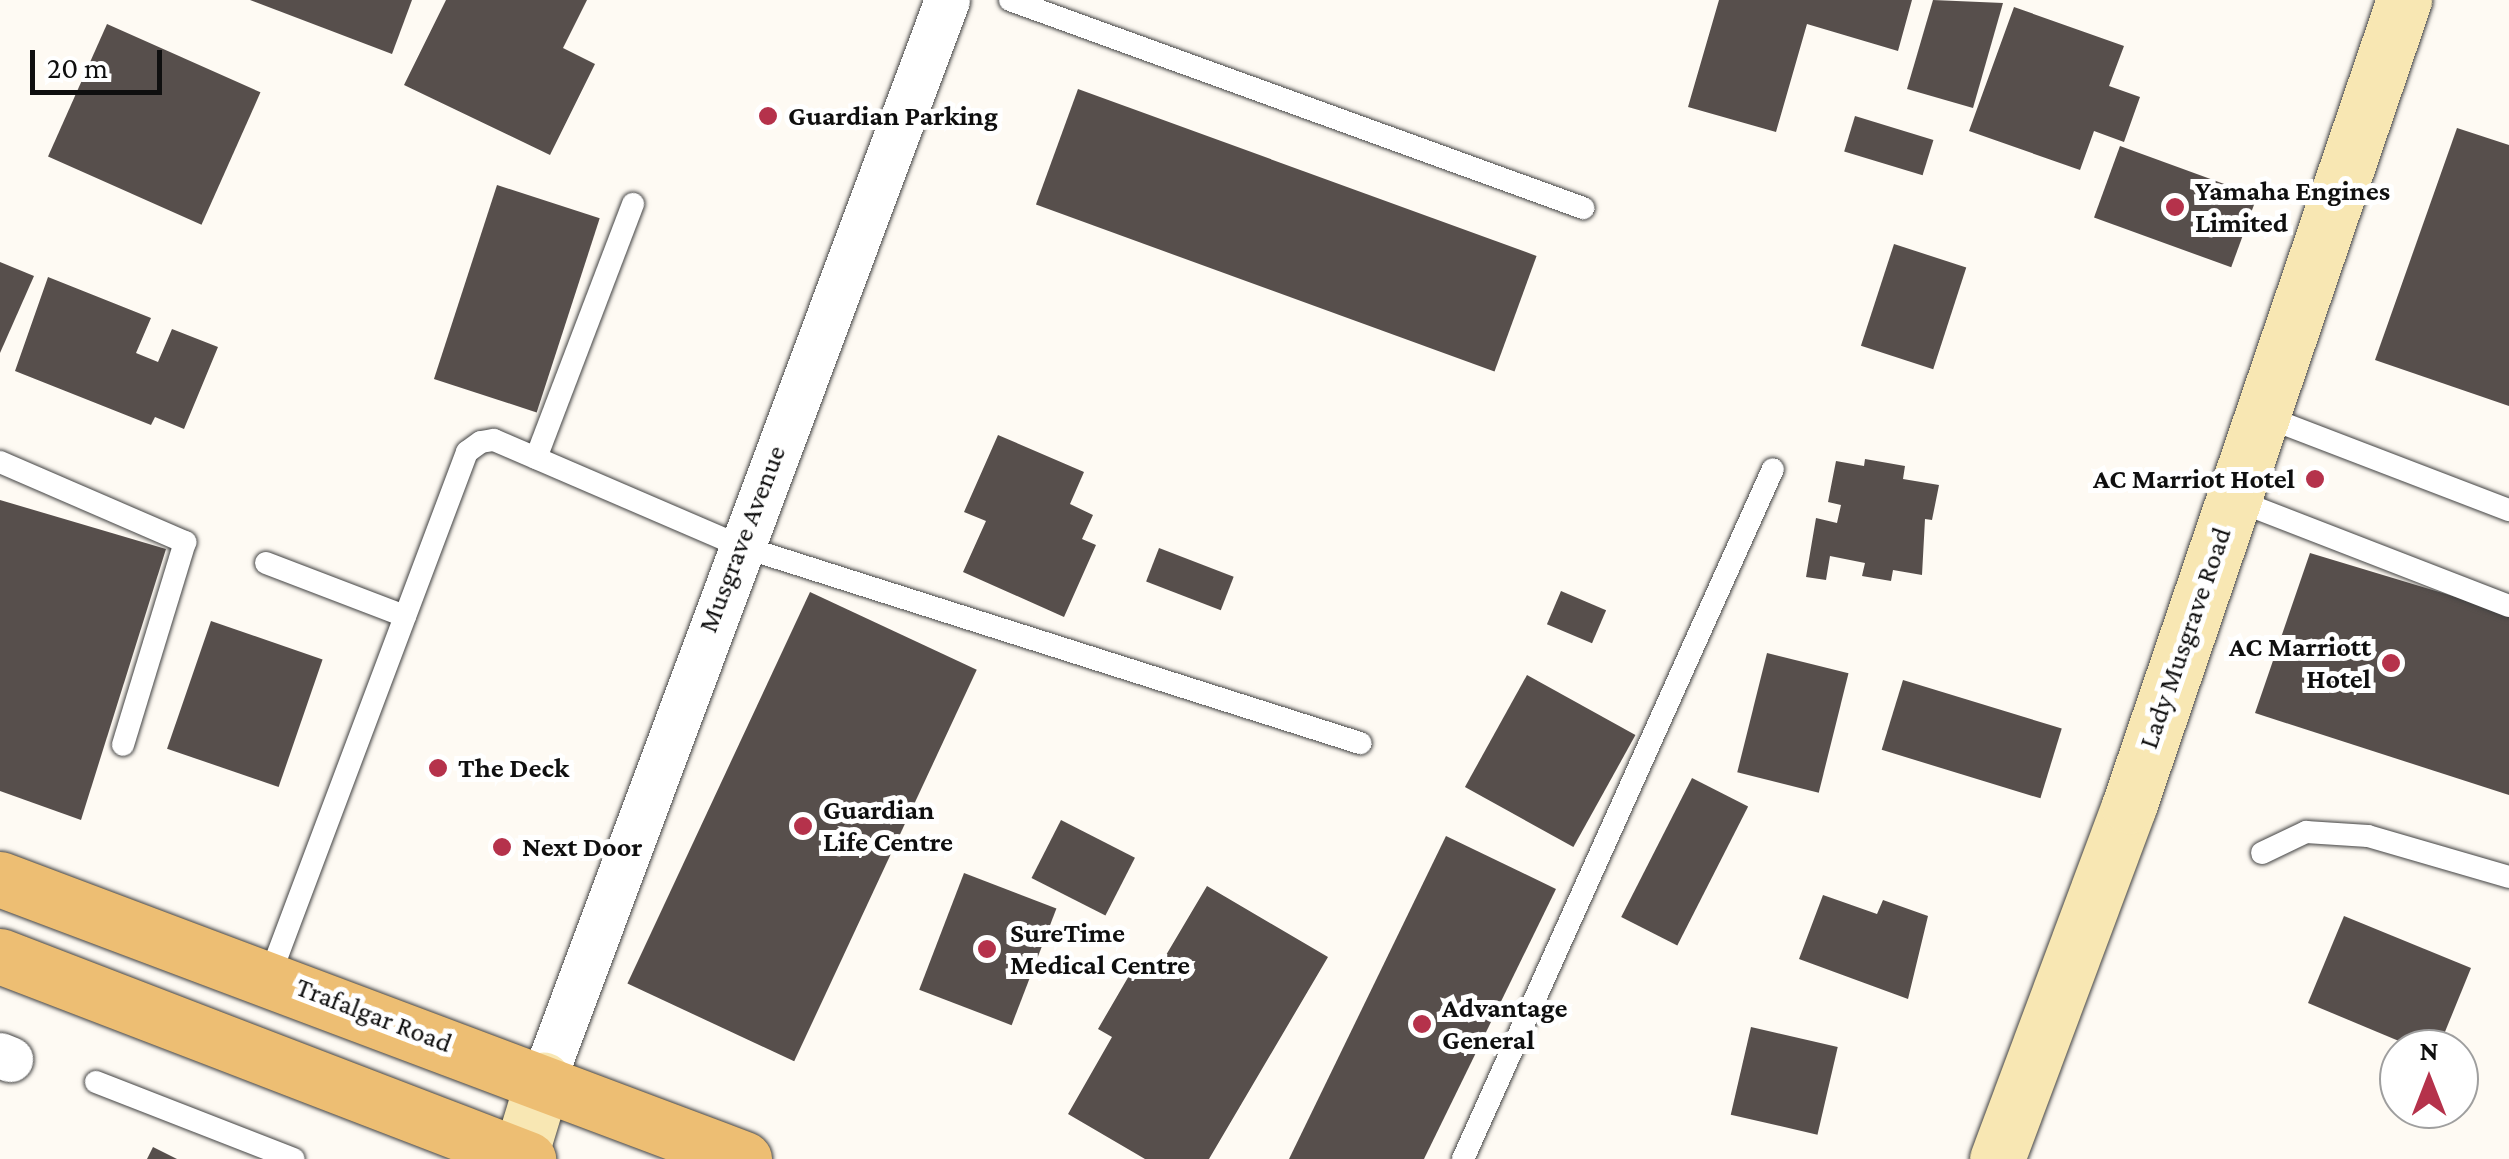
<!DOCTYPE html>
<style>
body{margin:0}
#map{position:relative;width:2509px;height:1159px;overflow:hidden;background:#fefaf3;font-family:"Crimson Pro",serif}
div>[style]{position:absolute}
.building>*{inset:0;background:#574f4c;transform-origin:0 0}
.roads{filter:drop-shadow(0 0 2px #424242) drop-shadow(0 0 2px #424242)}
.service>*{height:22px;margin:-11px;padding:0 11px;transform-origin:11px;border-radius:11px;background:#fff}
.minor>*{height:45px;margin:-22.5px;padding:0 22.5px;transform-origin:22.5px;border-radius:22.5px;background:#fff}
.secondary>*{height:55px;margin:-27.5px;padding:0 27.5px;transform-origin:27.5px;border-radius:27.5px;background:#f8e7b3}
.primary>*{height:55px;margin:-27.5px;padding:0 27.5px;transform-origin:27.5px;border-radius:27.5px;background:#edbe73}
.dots>*{width:28px;height:28px;translate:-50% -50%;box-sizing:border-box;border:5px solid #fff;border-radius:50%}
span{translate:-50% -50%;white-space:nowrap;text-align:center;line-height:1.15;-webkit-text-stroke:10px #fff;paint-order:stroke}
.poi-label{font-size:28px;color:#0f0f0f;font-weight:700}
.left{translate:0 -50%;text-align:left}
.right{translate:-100% -50%;text-align:right}
.street-label{font-size:28px;color:#0f0f0f}
.north{position:absolute;left:2379px;top:1029px;width:100px;height:100px;box-sizing:border-box;background:#fff;border:2px solid #9f9f9f;border-radius:50%;rotate:0deg;font-size:28px;font-weight:700;line-height:40px;text-align:center;color:#0f0f0f}
.north::after{content:'';display:block;margin:auto;width:35px;height:45px;background:#b5324b;clip-path:polygon(50% 0,100% 100%,50% 72%,0 100%)}
.scale{position:absolute;left:30px;top:50px;width:132px;height:45px;box-sizing:border-box;border:5px solid #0f0f0f;border-top:0;padding-left:12px;font-size:30px;line-height:35px;white-space:nowrap;color:#0f0f0f;-webkit-text-stroke:8px #fff;paint-order:stroke}
</style>
<div id="map">
<div class="building">
<div style="clip-path:polygon(250px 0,412px 0,392px 54px)"></div>
<div style="clip-path:polygon(446px 0,587px 0,563px 48px,595px 64px,550px 155px,404px 85px)"></div>
<div style="clip-path:polygon(1719px 0,1912px 0,1898px 51px,1807px 24px,1776px 132px,1688px 107px)"></div>
<div style="clip-path:polygon(1933px 0,2003px 3px,1973px 108px,1907px 89px)"></div>
<div style="clip-path:polygon(2014px 7px,2124px 46px,2109px 86px,2140px 97px,2124px 142px,2094px 131px,2080px 170px,1969px 131px)"></div>
<div style="left:107px;top:24px;width:168px;height:145px;rotate:24deg"></div>
<div style="left:1078px;top:89px;width:488px;height:123px;rotate:20deg"></div>
<div style="left:1855px;top:116px;width:82px;height:37px;rotate:17deg"></div>
<div style="clip-path:polygon(2457px 128px,2509px 145px,2509px 406px,2375px 360px)"></div>
<div style="left:2120px;top:146px;width:146px;height:76px;rotate:20deg"></div>
<div style="left:497px;top:185px;width:108px;height:204px;rotate:18deg"></div>
<div style="left:1894px;top:244px;width:76px;height:107px;rotate:18deg"></div>
<div style="clip-path:polygon(0 262px,34px 276px,0 353px)"></div>
<div style="clip-path:polygon(48px 277px,151px 318px,136px 353px,158px 362px,172px 329px,218px 347px,184px 429px,155px 417px,151px 425px,15px 371px)"></div>
<div style="clip-path:polygon(998px 435px,1084px 472px,1070px 504px,1093px 515px,1082px 539px,1096px 545px,1064px 617px,963px 572px,986px 521px,964px 512px)"></div>
<div style="clip-path:polygon(1865px 459px,1905px 466px,1903px 479px,1939px 485px,1932px 520px,1925px 519px,1922px 575px,1893px 570px,1891px 581px,1862px 576px,1865px 563px,1830px 556px,1826px 580px,1806px 577px,1816px 518px,1837px 523px,1841px 505px,1828px 502px,1836px 461px,1864px 466px)"></div>
<div style="clip-path:polygon(0 500px,166px 549px,81px 820px,0 791px)"></div>
<div style="left:1159px;top:548px;width:80px;height:36px;rotate:21deg"></div>
<div style="clip-path:polygon(2310px 553px,2509px 613px,2509px 795px,2255px 713px)"></div>
<div style="left:1561px;top:591px;width:49px;height:36px;rotate:23deg"></div>
<div style="left:810px;top:592px;width:184px;height:432px;rotate:25deg"></div>
<div style="left:211px;top:621px;width:118px;height:135px;rotate:19deg"></div>
<div style="left:1767px;top:653px;width:84px;height:123px;rotate:14deg"></div>
<div style="left:1527px;top:675px;width:124px;height:128px;rotate:29deg"></div>
<div style="left:1903px;top:680px;width:166px;height:73px;rotate:17deg"></div>
<div style="left:1692px;top:778px;width:63px;height:156px;rotate:27deg"></div>
<div style="left:1061px;top:820px;width:83px;height:65px;rotate:27deg"></div>
<div style="clip-path:polygon(1446px 836px,1556px 889px,1424px 1159px,1289px 1159px)"></div>
<div style="left:964px;top:873px;width:99px;height:125px;rotate:21deg"></div>
<div style="clip-path:polygon(1207px 886px,1328px 957px,1209px 1159px,1145px 1159px,1068px 1114px,1112px 1037px,1098px 1029px,1137px 962px,1156px 972px)"></div>
<div style="clip-path:polygon(1823px 895px,1877px 914px,1883px 900px,1928px 916px,1908px 999px,1799px 959px)"></div>
<div style="clip-path:polygon(2344px 916px,2471px 968px,2438px 1049px,2418px 1049px,2308px 1003px)"></div>
<div style="left:1751px;top:1027px;width:89px;height:90px;rotate:13deg"></div>
<div style="clip-path:polygon(153px 1147px,177px 1159px,147px 1159px)"></div>
</div>
<div class="roads">
<div class="service">
<div style="left:1010px;top:0;width:610px;rotate:19.95deg"></div>
<div style="left:2261px;top:415px;width:266px;rotate:21deg"></div>
<div style="left:536px;top:458px;width:272px;rotate:-69.1deg"></div>
<div style="left:0;top:462px;width:202px;rotate:23.4deg"></div>
<div style="left:185px;top:542px;width:212px;rotate:107deg"></div>
<div style="left:2233px;top:499px;width:296px;rotate:21.2deg"></div>
<div style="left:266px;top:563px;width:149px;rotate:20.9deg"></div>
<div style="left:2262px;top:853px;width:49px;rotate:-25.5deg"></div>
<div style="left:2306px;top:832px;width:62px;rotate:3.7deg"></div>
<div style="left:2368px;top:836px;width:147px;rotate:16.2deg"></div>
<div style="left:270px;top:975px;width:559px;rotate:-69.36deg"></div>
<div style="left:467px;top:452px;width:17px;rotate:-36deg"></div>
<div style="left:481px;top:442px;width:13px;rotate:-9deg"></div>
<div style="left:494px;top:440px;width:268px;rotate:23.3deg"></div>
<div style="left:740px;top:546px;width:651px;rotate:17.63deg"></div>
<div style="left:96px;top:1082px;width:212px;rotate:21.3deg"></div>
<div style="left:1463px;top:1159px;width:756px;rotate:-65.81deg"></div>
</div>
<div class="minor">
<div style="left:0;top:1055px;width:11px;rotate:22deg"></div>
<div style="left:543px;top:1080px;width:1153px;rotate:-69.49deg"></div>
</div>
<div class="secondary">
<div style="left:519px;top:1159px;width:83px;rotate:-73.1deg"></div>
<div style="left:1997px;top:1159px;width:377px;rotate:-69.5deg"></div>
<div style="left:2129px;top:806px;width:852px;rotate:-71.16deg"></div>
</div>
<div class="primary">
<div style="left:0;top:879px;width:795px;rotate:20.62deg"></div>
<div style="left:0;top:956px;width:566px;rotate:21.03deg"></div>
</div>
</div>
<div class="dots">
<div style="left:768px;top:116px;background:#b5324b"></div>
<div style="left:2175px;top:207px;background:#b5324b"></div>
<div style="left:2315px;top:479px;background:#b5324b"></div>
<div style="left:2391px;top:663px;background:#b5324b"></div>
<div style="left:438px;top:768px;background:#b5324b"></div>
<div style="left:803px;top:826px;background:#b5324b"></div>
<div style="left:502px;top:847px;background:#b5324b"></div>
<div style="left:987px;top:949px;background:#b5324b"></div>
<div style="left:1422px;top:1024px;background:#b5324b"></div>
</div>
<div class="poi-label">
<span class="left" style="left:788px;top:116px">Guardian Parking</span>
<span class="left" style="left:2195px;top:207px">Yamaha Engines<br>Limited</span>
<span class="right" style="left:2295px;top:479px">AC Marriot Hotel</span>
<span class="right" style="left:2371px;top:663px">AC Marriott<br>Hotel</span>
<span class="left" style="left:458px;top:768px">The Deck</span>
<span class="left" style="left:823px;top:826px">Guardian<br>Life Centre</span>
<span class="left" style="left:522px;top:847px">Next Door</span>
<span class="left" style="left:1010px;top:949px">SureTime<br>Medical Centre</span>
<span class="left" style="left:1442px;top:1024px">Advantage<br>General</span>
</div>
<div class="street-label">
<span style="left:742px;top:539px;rotate:-69deg">Musgrave Avenue</span>
<span style="left:2185px;top:638px;rotate:-71deg">Lady Musgrave Road</span>
<span style="left:374px;top:1015px;rotate:21deg">Trafalgar Road</span>
</div>
<div class="north">N</div>
<div class="scale">20 m</div>
</div>
